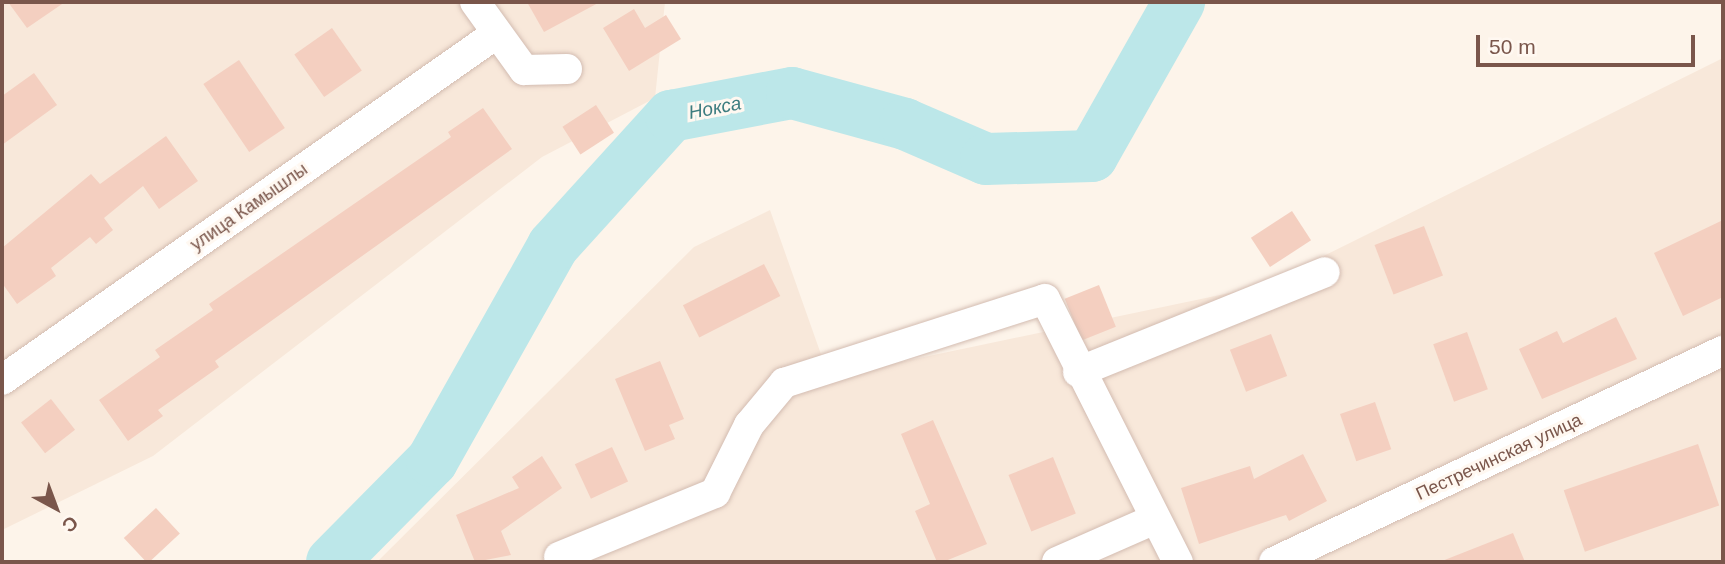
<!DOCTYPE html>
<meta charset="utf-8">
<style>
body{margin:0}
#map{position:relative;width:1725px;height:564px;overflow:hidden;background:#fdf4ea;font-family:Arial,sans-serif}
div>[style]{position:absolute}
.residential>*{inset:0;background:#f8e8da}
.river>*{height:52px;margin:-26px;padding:0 26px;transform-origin:26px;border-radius:26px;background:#bce7e9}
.building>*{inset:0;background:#f4cfc0;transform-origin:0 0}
.roads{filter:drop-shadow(0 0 2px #d3bcb1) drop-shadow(0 0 2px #d3bcb1)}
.minor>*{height:30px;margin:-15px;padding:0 15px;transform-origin:15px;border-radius:15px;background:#fff}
span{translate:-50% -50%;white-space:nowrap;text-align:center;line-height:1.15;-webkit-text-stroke:6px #fff8f1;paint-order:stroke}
.street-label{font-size:18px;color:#7a564b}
.water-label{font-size:19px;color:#3c7c7f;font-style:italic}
.frame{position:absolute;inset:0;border:4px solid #7a564b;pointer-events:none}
.north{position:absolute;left:21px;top:473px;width:70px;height:70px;-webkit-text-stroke:5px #fff8f1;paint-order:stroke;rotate:139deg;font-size:19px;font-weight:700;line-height:28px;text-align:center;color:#7a564b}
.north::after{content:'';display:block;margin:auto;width:24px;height:32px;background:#7a564b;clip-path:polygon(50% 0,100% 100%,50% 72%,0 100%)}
.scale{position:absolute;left:1476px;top:35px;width:219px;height:32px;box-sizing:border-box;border:4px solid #7a564b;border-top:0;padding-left:9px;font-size:21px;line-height:24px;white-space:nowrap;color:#7a564b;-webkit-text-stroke:5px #fff8f1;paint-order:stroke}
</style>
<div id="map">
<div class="residential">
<div style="clip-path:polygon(2px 2px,665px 2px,655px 98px,542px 157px,153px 456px,2px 530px)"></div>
<div style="clip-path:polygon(1723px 58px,1723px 562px,377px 562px,694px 247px,770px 210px,829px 377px,1263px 286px)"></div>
</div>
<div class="river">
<div style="left:332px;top:562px;width:142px;rotate:-45.3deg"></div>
<div style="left:432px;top:461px;width:247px;rotate:-60.6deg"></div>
<div style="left:553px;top:246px;width:176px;rotate:-47.8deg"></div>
<div style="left:671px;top:116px;width:123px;rotate:-10.8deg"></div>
<div style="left:792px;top:93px;width:117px;rotate:15.3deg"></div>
<div style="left:905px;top:124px;width:88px;rotate:23.4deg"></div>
<div style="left:986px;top:159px;width:106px;rotate:-1.6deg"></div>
<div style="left:1092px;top:156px;width:177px;rotate:-60.5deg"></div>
</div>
<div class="building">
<div style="clip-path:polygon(8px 2px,65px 2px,27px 28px)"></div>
<div style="clip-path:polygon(527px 2px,600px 2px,544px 32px)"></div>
<div style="clip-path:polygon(634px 9px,645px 28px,666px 15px,681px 39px,629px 71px,603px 28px)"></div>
<div style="left:332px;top:28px;width:52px;height:46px;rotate:55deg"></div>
<div style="left:239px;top:60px;width:82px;height:43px;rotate:56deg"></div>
<div style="clip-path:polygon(34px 73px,57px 105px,2px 145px,2px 96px)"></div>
<div style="left:596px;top:105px;width:33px;height:40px;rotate:57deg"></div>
<div style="clip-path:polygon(483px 108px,512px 149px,215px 361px,219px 367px,158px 410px,163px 416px,128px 441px,99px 400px,160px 357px,155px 350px,213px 310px,209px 304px,451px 137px,448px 132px)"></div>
<div style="clip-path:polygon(166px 136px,198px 181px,159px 209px,143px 186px,104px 218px,113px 230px,96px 244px,90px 237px,51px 268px,56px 276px,17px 304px,2px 283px,2px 248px,91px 174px,100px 184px)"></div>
<div style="left:1292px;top:211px;width:35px;height:49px;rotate:57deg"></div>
<div style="clip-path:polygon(1723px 220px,1723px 297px,1683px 316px,1654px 253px)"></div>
<div style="left:1424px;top:226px;width:53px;height:53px;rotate:69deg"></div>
<div style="left:764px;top:264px;width:36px;height:91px;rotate:63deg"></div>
<div style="left:1099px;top:285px;width:45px;height:37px;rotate:68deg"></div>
<div style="clip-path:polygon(1616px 317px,1637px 359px,1542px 399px,1519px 349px,1557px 331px,1563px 343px)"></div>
<div style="left:1467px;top:332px;width:61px;height:36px;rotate:70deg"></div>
<div style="left:1271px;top:334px;width:45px;height:44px;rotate:69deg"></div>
<div style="clip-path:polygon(660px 361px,684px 419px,669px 425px,675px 439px,645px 451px,615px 379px)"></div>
<div style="left:51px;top:399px;width:39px;height:38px;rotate:52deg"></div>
<div style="left:1375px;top:402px;width:50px;height:37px;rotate:71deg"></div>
<div style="clip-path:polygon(933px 420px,987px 544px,943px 562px,937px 562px,915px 511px,930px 504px,901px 434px)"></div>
<div style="left:1698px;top:444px;width:65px;height:142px;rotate:71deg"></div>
<div style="left:612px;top:447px;width:38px;height:41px;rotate:65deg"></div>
<div style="clip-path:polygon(1303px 454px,1327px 501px,1289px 521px,1286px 515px,1199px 544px,1181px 488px,1250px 466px,1254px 479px)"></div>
<div style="clip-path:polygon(542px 456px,562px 488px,501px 531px,511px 555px,475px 562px,456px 515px,519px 488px,512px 477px)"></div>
<div style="left:1053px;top:457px;width:61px;height:48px;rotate:68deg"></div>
<div style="left:156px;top:508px;width:35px;height:44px;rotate:47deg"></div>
<div style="clip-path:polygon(1513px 533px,1525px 562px,1442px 562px,1442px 561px)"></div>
</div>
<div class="roads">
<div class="minor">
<div style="left:475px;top:2px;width:84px;rotate:54.2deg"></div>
<div style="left:524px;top:70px;width:43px;rotate:-1.3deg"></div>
<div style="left:1078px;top:372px;width:266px;rotate:-22deg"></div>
<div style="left:2px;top:380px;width:603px;rotate:-35.01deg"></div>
<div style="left:559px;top:557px;width:169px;rotate:-22.3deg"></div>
<div style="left:715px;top:493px;width:76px;rotate:-63.4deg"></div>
<div style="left:749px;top:425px;width:55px;rotate:-50.2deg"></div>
<div style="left:784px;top:383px;width:274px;rotate:-17.8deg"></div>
<div style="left:1045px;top:299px;width:295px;rotate:63.2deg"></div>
<div style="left:1057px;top:562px;width:107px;rotate:-23.7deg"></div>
<div style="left:1274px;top:562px;width:496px;rotate:-25.2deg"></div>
</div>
</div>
<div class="street-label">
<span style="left:249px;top:207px;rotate:-35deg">улица Камышлы</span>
<span style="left:1499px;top:457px;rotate:-25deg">Пестречинская улица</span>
</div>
<div class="water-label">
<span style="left:715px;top:108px;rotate:-11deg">Нокса</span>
</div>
<div class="frame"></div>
<div class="north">С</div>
<div class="scale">50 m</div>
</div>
